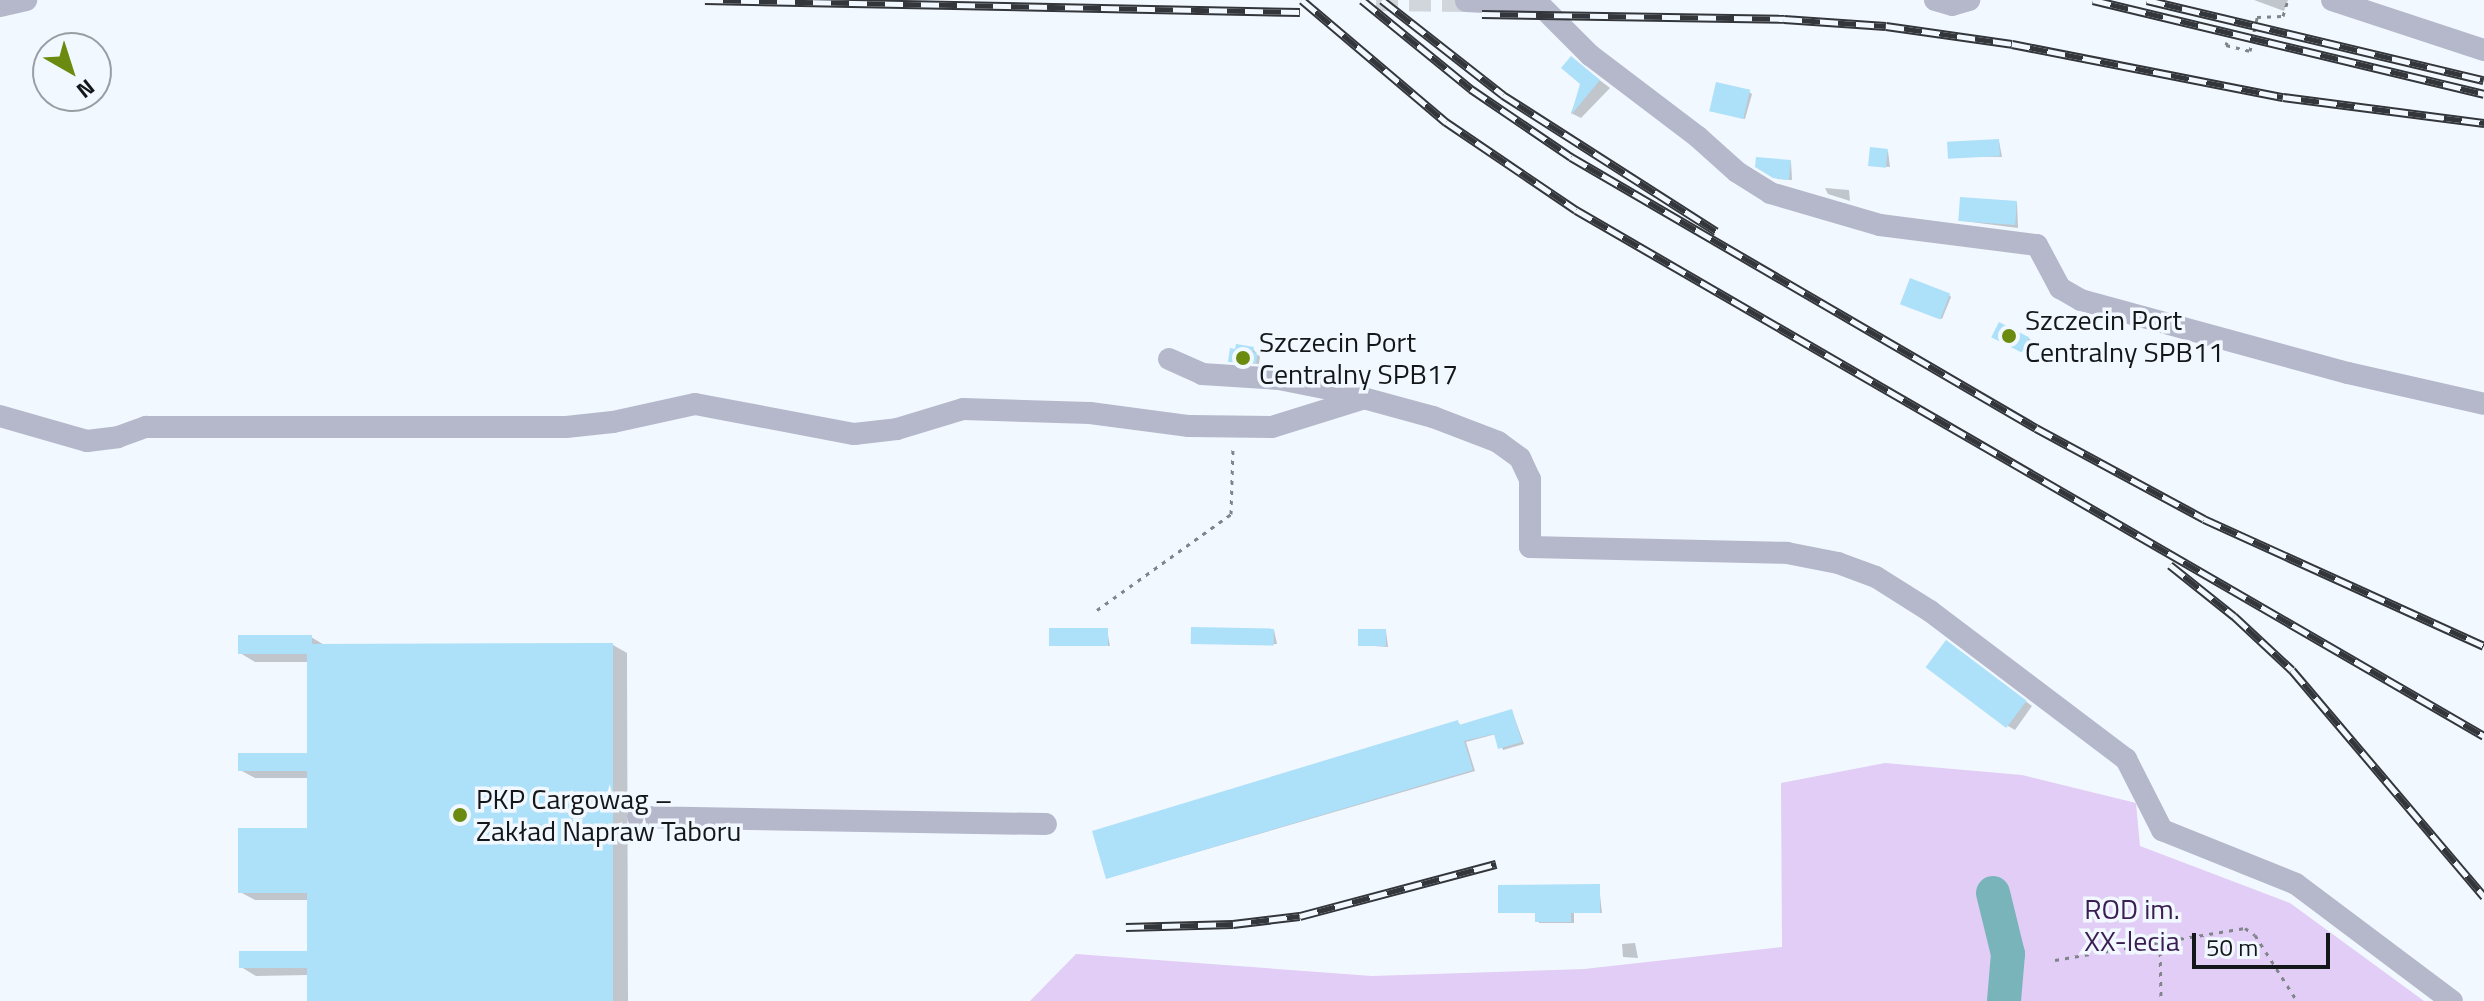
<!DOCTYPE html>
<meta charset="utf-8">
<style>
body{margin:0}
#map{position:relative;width:2484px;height:1001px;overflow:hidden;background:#f2f8ff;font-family:"Titillium Web",sans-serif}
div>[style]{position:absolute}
.green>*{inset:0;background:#e1cdf5}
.shadow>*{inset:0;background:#0003}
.river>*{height:34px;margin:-17px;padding:0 17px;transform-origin:17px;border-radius:17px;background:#78b4b9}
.building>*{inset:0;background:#ade0f9;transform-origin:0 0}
.minor-tunnel>*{height:22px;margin-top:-11px;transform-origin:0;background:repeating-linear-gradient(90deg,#d1d6dd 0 22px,transparent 0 33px)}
.path>*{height:3px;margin-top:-1.5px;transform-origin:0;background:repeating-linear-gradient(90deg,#80858a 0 4px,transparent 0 10px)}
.minor>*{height:22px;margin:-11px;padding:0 11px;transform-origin:11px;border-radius:11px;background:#b5b8cb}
.rail>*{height:9px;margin-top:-4.5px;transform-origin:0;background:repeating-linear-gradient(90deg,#f2f8ff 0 18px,#33363a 0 36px);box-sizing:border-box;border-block:2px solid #33363a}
.dots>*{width:22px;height:22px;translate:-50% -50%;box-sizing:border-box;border:4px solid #f2f8ff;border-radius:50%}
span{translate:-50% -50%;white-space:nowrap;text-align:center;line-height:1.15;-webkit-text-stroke:7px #f2f8ff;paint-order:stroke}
.poi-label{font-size:28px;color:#14171a}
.left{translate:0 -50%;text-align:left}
.park-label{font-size:28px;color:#3a1e52}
.north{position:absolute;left:32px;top:32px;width:80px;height:80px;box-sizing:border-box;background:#f2f8ff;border:2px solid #999ea3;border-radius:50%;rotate:141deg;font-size:22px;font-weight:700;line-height:32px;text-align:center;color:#14171a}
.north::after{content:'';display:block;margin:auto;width:28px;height:36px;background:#6a8b0f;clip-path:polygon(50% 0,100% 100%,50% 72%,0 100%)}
.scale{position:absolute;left:2192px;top:933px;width:138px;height:36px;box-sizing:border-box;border:4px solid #14171a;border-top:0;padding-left:10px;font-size:24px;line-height:28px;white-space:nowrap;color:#14171a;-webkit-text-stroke:6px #f2f8ff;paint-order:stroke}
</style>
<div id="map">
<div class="green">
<div style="clip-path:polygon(1885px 763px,2022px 775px,2136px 803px,2140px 846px,2290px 903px,2424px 1001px,1030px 1001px,1076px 954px,1372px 976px,1584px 969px,1782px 947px,1781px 783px)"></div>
</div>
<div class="shadow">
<div style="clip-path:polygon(2254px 0,2288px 0,2284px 11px)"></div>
<div style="clip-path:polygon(1572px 59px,1610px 88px,1581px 118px,1571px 113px,1582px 84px)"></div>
<div style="clip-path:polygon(1749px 92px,1752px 94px,1745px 119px,1714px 111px)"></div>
<div style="clip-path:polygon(1999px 141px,2002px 157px,1949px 156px)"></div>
<div style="clip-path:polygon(1888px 151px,1890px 167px,1874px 166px)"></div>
<div style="clip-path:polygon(1791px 162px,1792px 180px,1778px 179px,1757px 166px)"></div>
<div style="clip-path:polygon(1825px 188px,1849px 190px,1850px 201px,1828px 194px)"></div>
<div style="clip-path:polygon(2017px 203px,2018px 228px,1963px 221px)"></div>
<div style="clip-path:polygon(1949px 295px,1951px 297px,1942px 319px,1904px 304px)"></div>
<div style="clip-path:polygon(2028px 338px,2035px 342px,2030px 353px,2001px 340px)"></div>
<div style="clip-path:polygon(1253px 349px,1260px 357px,1259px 364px,1233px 362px)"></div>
<div style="clip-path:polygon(1107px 630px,1110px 646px,1051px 644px)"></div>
<div style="clip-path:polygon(1274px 630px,1277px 644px,1193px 643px)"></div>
<div style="clip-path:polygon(1386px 631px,1388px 647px,1360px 645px)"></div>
<div style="clip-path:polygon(311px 637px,326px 646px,613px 645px,627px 653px,628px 1001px,309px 1001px,309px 975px,256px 976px,241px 967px,309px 953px,309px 900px,255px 900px,240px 892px,309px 830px,309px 778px,255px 778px,240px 770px,309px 755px,309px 662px,255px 662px,240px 653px)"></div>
<div style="clip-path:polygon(1953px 647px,2032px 706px,2015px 730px,2008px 726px)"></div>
<div style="clip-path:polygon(1512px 711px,1524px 744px,1503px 750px,1496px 734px,1466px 742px,1475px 771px,1108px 878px,1458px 722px,1461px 726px)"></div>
<div style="clip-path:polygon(1599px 886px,1602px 913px,1574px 913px,1574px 923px,1539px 923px,1537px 913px,1500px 912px)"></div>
<div style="clip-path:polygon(1635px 943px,1638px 958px,1623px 957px,1622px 944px)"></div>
</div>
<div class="river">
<div style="left:1993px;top:893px;width:63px;rotate:76.2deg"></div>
<div style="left:2008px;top:954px;width:47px;rotate:94.9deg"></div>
</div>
<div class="building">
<div style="clip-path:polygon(1571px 56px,1600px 80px,1571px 115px,1580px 84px,1561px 68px)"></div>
<div style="left:1716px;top:82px;width:35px;height:30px;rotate:13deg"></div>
<div style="left:1999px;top:139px;width:17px;height:52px;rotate:87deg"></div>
<div style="left:1870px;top:147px;width:18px;height:19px;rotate:6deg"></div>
<div style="clip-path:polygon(1756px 157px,1791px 160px,1789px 180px,1773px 178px,1755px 167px)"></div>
<div style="left:1960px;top:197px;width:57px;height:24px;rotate:4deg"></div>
<div style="left:1910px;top:278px;width:43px;height:28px;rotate:21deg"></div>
<div style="left:1999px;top:322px;width:34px;height:17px;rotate:27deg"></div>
<div style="clip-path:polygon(1236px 344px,1254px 347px,1253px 352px,1258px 353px,1256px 363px,1228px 362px,1230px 348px,1235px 349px)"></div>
<div style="left:1191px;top:627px;width:83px;height:17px;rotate:1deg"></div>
<div style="left:1049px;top:628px;width:59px;height:18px"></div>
<div style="left:1358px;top:629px;width:28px;height:17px"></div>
<div style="clip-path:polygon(238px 635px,312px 635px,312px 644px,613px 643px,613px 1001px,307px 1001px,307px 968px,239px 968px,239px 951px,307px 951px,307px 893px,238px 893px,238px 828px,307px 828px,307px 771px,238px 771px,238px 753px,307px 753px,307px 654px,238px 654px)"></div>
<div style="left:1946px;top:640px;width:101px;height:34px;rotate:37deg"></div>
<div style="clip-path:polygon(1512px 709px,1522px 742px,1498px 749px,1494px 734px,1464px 741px,1473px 770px,1106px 879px,1092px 831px,1458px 720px,1459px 725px)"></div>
<div style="clip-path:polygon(1600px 884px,1600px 913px,1571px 913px,1571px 922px,1535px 922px,1535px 913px,1498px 913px,1498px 885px)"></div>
</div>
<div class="minor-tunnel">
<div style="left:1376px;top:0;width:90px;rotate:0.6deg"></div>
</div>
<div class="path">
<div style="left:2227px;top:42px;width:3px;rotate:108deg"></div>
<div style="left:2226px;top:45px;width:25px;rotate:14deg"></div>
<div style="left:2250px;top:51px;width:35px;rotate:-78deg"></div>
<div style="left:2257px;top:17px;width:26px;rotate:-2deg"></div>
<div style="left:2283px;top:16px;width:17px;rotate:-73deg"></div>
<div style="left:1097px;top:610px;width:165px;rotate:-35.6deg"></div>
<div style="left:1231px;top:514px;width:67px;rotate:-88.3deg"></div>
<div style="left:2160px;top:942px;width:86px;rotate:-9.4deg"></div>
<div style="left:2245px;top:928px;width:12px;rotate:35deg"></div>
<div style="left:2255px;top:935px;width:78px;rotate:57.5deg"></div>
<div style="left:2055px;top:960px;width:107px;rotate:-9.7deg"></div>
<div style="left:2160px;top:942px;width:59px;rotate:89deg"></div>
</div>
<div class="minor">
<div style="left:1535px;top:0;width:78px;rotate:45deg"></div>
<div style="left:1590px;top:55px;width:136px;rotate:37.2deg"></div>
<div style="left:1698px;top:137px;width:52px;rotate:41.9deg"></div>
<div style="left:1737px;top:172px;width:39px;rotate:32deg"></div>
<div style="left:1770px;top:193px;width:115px;rotate:16.2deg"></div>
<div style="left:1880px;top:225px;width:158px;rotate:7.3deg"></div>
<div style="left:2037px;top:245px;width:49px;rotate:61.9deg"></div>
<div style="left:2060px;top:288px;width:24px;rotate:30deg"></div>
<div style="left:2081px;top:300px;width:277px;rotate:15.3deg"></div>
<div style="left:2348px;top:373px;width:139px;rotate:12.8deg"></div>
<div style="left:1935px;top:0;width:18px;rotate:16deg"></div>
<div style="left:1952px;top:5px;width:18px;rotate:-16deg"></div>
<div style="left:2332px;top:0;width:160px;rotate:18.2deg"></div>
<div style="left:1466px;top:1px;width:75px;rotate:3.1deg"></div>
<div style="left:0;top:6px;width:27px;rotate:-13deg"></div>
<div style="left:1169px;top:359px;width:36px;rotate:24deg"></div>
<div style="left:1202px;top:374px;width:77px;rotate:3.7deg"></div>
<div style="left:1279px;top:379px;width:56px;rotate:11.3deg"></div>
<div style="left:1334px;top:390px;width:103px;rotate:15.3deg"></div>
<div style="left:1433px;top:417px;width:70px;rotate:21deg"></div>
<div style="left:1498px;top:442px;width:27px;rotate:36deg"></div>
<div style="left:1520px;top:458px;width:23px;rotate:65deg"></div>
<div style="left:1530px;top:479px;width:68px;rotate:90deg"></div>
<div style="left:1530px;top:547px;width:257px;rotate:1.3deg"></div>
<div style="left:1787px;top:553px;width:52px;rotate:11.1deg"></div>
<div style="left:1838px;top:563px;width:40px;rotate:20.2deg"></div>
<div style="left:1876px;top:577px;width:64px;rotate:32.2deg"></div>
<div style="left:1930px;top:611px;width:246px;rotate:37.1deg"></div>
<div style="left:2126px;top:759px;width:80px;rotate:63.1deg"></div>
<div style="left:2162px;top:830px;width:144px;rotate:21.9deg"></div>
<div style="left:2296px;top:884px;width:195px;rotate:36.9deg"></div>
<div style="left:0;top:416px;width:91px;rotate:16deg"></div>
<div style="left:87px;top:441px;width:31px;rotate:-7deg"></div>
<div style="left:118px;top:437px;width:30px;rotate:-20deg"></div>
<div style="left:146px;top:427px;width:420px"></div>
<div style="left:566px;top:427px;width:47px;rotate:-6.1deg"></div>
<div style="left:613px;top:422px;width:84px;rotate:-12.4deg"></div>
<div style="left:695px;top:404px;width:162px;rotate:10.7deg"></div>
<div style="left:854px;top:434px;width:43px;rotate:-6.6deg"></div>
<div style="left:897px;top:429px;width:69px;rotate:-16.9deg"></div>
<div style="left:963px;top:409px;width:127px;rotate:1.8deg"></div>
<div style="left:1090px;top:413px;width:100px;rotate:7.5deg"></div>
<div style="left:1189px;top:426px;width:83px;rotate:0.7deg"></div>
<div style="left:1272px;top:427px;width:94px;rotate:-17.3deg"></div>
<div style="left:638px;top:817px;width:408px;rotate:1deg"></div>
</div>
<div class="rail">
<div style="left:705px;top:0;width:595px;rotate:1.16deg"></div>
<div style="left:1302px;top:0;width:189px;rotate:40.3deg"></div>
<div style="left:1446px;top:122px;width:157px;rotate:34.1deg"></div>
<div style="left:1576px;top:210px;width:1049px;rotate:30.08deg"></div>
<div style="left:1362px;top:0;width:141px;rotate:39.2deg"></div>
<div style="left:1471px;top:89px;width:121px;rotate:34.2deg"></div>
<div style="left:1571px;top:157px;width:538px;rotate:30.23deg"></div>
<div style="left:2036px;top:428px;width:191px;rotate:28.4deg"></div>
<div style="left:2204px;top:519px;width:307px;rotate:24.4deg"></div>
<div style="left:1382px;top:0;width:154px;rotate:38.1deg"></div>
<div style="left:1503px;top:95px;width:253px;rotate:32.6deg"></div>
<div style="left:2093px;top:0;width:402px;rotate:13.5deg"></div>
<div style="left:2147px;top:0;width:346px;rotate:13.4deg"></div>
<div style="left:1482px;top:14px;width:302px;rotate:0.9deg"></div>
<div style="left:1784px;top:19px;width:102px;rotate:3.9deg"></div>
<div style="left:1886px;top:26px;width:127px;rotate:8.1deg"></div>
<div style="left:2012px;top:44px;width:276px;rotate:11.1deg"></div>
<div style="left:2283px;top:97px;width:203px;rotate:7.4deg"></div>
<div style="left:2170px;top:565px;width:82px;rotate:38.6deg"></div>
<div style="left:2234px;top:616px;width:79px;rotate:43deg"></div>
<div style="left:2292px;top:670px;width:297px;rotate:49.7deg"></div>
<div style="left:1126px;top:927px;width:107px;rotate:-1.6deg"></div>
<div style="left:1233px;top:924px;width:67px;rotate:-6.8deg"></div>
<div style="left:1300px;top:916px;width:203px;rotate:-14.9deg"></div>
</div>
<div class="dots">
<div style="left:2009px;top:336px;background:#6a8b0f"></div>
<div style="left:1243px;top:358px;background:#6a8b0f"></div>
<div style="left:460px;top:815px;background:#6a8b0f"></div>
</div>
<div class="poi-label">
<span class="left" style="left:2025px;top:336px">Szczecin Port<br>Centralny SPB11</span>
<span class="left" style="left:1259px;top:358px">Szczecin Port<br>Centralny SPB17</span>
<span class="left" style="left:476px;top:815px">PKP Cargowag –<br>Zakład Napraw Taboru</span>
</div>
<div class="park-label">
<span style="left:2132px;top:925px">ROD im.<br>XX-lecia</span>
</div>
<div class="north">N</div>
<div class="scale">50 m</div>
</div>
